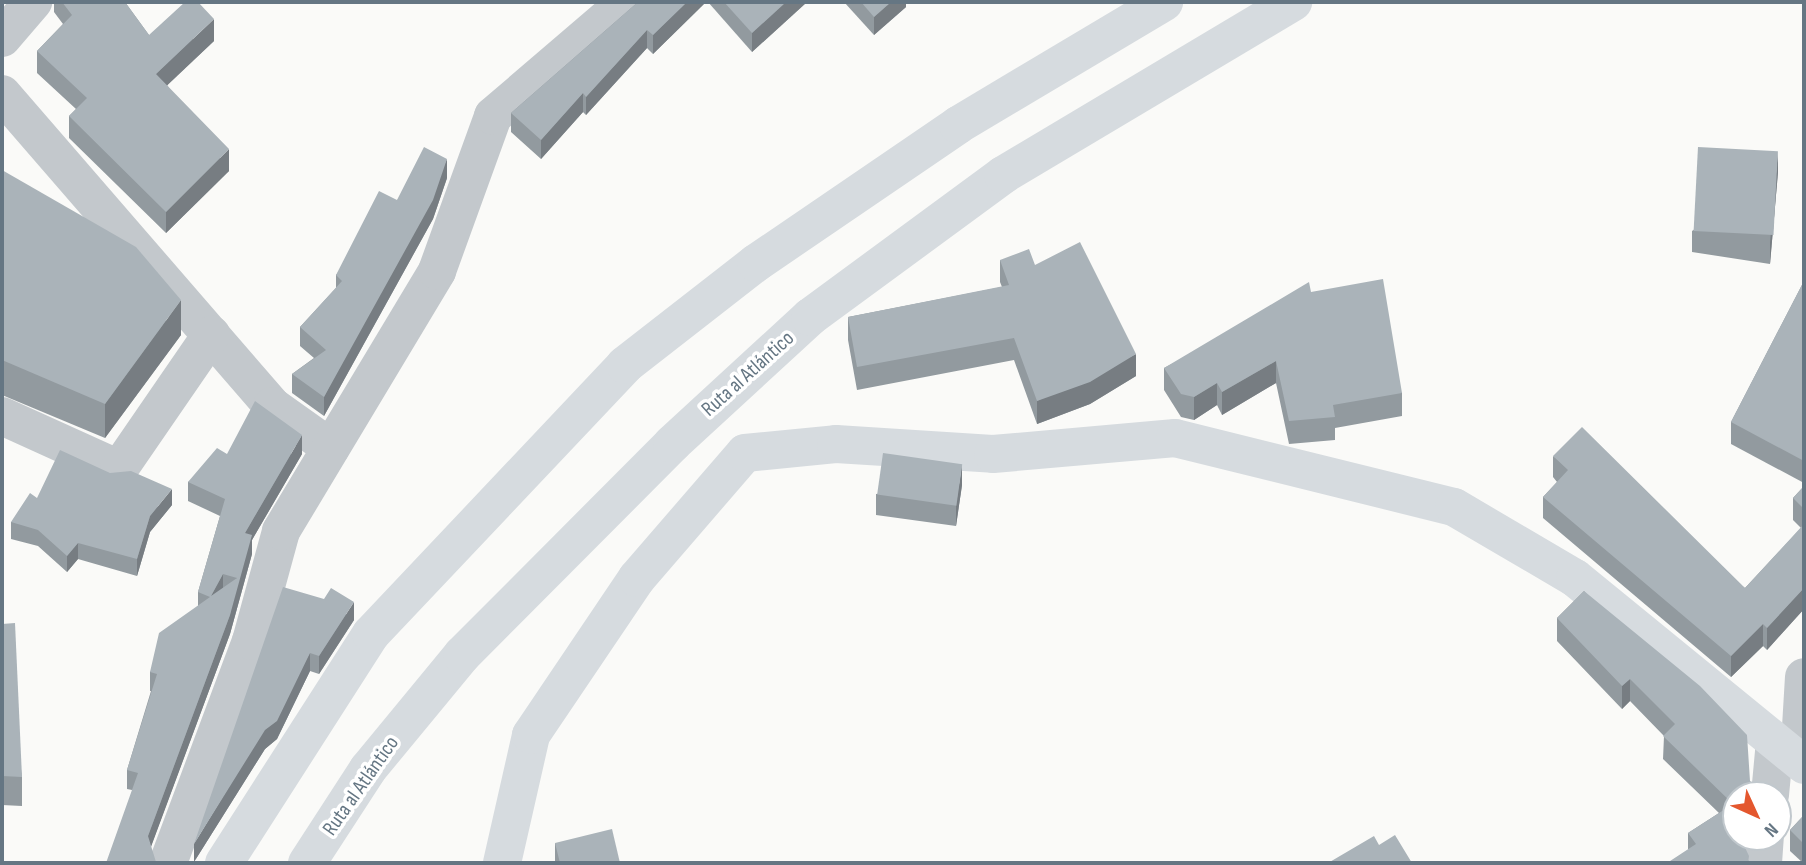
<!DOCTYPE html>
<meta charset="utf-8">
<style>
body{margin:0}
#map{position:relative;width:1806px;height:865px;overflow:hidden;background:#fafaf8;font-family:"Sofia Sans Condensed",sans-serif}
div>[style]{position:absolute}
.street>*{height:38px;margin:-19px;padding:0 19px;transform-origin:19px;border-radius:19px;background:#c3c8cc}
.secondary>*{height:38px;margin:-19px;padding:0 19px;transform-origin:19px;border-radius:19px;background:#d6dbdf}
.highway>*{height:38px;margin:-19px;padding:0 19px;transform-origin:19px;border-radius:19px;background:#d6dbdf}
.wall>*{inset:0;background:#929a9f}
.shaded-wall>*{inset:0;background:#777d82}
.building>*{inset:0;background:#aab3b9;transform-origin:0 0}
span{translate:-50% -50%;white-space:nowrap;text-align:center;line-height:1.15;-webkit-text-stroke:7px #fff;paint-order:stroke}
.street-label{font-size:21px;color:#657683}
.frame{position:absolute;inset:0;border:4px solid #657683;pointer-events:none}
.north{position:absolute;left:1722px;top:781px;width:70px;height:70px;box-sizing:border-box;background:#fff;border:2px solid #c1c8cd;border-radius:50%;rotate:135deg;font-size:19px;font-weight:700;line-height:28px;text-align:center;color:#657683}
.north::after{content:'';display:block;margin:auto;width:24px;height:32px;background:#e4572e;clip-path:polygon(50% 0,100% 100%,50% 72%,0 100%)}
</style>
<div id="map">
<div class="street">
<div style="left:2px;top:38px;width:48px;rotate:-49.3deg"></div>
<div style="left:2px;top:94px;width:413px;rotate:49.1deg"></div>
<div style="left:272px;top:406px;width:72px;rotate:35.4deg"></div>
<div style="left:2px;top:416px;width:128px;rotate:24.4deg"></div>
<div style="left:119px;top:469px;width:163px;rotate:-55.5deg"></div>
<div style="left:1799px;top:761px;width:84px;rotate:-86.6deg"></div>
<div style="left:1770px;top:795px;width:54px;rotate:-84.7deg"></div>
<div style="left:168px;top:863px;width:237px;rotate:-69.5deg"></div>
<div style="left:251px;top:641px;width:114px;rotate:-74.7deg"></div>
<div style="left:281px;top:531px;width:303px;rotate:-59deg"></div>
<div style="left:437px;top:271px;width:165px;rotate:-70.1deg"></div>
<div style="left:493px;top:116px;width:175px;rotate:-40.6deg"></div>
<div style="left:1763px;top:863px;width:26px;rotate:-86deg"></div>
</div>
<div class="secondary">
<div style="left:502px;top:863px;width:131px;rotate:-77.2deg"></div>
<div style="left:531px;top:735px;width:189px;rotate:-56deg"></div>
<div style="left:637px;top:578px;width:165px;rotate:-49.2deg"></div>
<div style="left:745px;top:453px;width:91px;rotate:-5.6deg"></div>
<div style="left:836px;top:444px;width:157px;rotate:3.6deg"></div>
<div style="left:993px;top:454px;width:183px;rotate:-5deg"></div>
<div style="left:1175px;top:438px;width:287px;rotate:13.9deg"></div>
<div style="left:1454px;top:507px;width:140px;rotate:30.4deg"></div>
<div style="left:1575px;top:578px;width:296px;rotate:39.2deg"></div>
</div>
<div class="highway">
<div style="left:224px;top:863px;width:272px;rotate:-57.3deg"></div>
<div style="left:371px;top:634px;width:370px;rotate:-46.6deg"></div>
<div style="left:625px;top:365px;width:166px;rotate:-37.9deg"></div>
<div style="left:756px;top:263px;width:245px;rotate:-34.3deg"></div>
<div style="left:958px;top:125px;width:240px;rotate:-30.8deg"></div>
<div style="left:307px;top:863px;width:112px;rotate:-57deg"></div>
<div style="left:368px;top:769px;width:148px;rotate:-50.5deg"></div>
<div style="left:462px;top:655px;width:298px;rotate:-45.1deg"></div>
<div style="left:672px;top:444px;width:188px;rotate:-42.6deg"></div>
<div style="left:810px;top:317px;width:240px;rotate:-36.3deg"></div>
<div style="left:1003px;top:175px;width:338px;rotate:-30.8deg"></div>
</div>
<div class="wall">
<div style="clip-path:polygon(54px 2px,125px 2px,149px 35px,214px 41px,167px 85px,229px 171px,166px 233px,69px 138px,69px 116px,76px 109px,37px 73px,37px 51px,63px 24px,54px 12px)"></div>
<div style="clip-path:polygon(638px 2px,706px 2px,653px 54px,647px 48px,586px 115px,583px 112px,541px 159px,511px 132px,511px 113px)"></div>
<div style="clip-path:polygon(708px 2px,807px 2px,752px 52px)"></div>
<div style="clip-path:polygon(844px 2px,906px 2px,906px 7px,874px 35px)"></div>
<div style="clip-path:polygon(2px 170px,181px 335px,105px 438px,2px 395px)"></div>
<div style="clip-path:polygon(1778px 172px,1770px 264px,1692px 252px,1692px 231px)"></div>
<div style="clip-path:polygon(447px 178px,433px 219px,324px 416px,292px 393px,292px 374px,314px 358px,300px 346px,300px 327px,336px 288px,336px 275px,397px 200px)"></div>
<div style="clip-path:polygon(1000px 260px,1035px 265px,1136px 376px,1090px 404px,1037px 424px,1014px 360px,857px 390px,848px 340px,848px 317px,1002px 287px,1000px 282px)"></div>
<div style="clip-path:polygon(1804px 281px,1804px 483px,1731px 444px,1731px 422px)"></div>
<div style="clip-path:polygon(1311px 292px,1402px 393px,1402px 416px,1335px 428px,1335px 440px,1289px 444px,1276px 383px,1222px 415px,1217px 405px,1194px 420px,1181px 417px,1164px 390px,1164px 368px)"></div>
<div style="clip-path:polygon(227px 454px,302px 454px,252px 540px,252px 554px,230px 634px,151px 846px,132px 790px,127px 789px,127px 770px,151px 691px,150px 691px,150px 672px,198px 606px,198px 592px,220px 516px,188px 501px,188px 482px)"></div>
<div style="clip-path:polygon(1553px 456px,1745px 588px,1801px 528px,1793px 520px,1793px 498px,1804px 486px,1804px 609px,1767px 650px,1763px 646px,1731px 677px,1543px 518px,1543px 497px,1557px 482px,1553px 477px)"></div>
<div style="clip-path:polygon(962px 485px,956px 526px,876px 515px,876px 494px)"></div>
<div style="clip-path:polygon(172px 505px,150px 532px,137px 576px,78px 559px,67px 572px,38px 546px,11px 539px,11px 522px)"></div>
<div style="clip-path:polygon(1584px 591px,1750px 781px,1758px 795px,1736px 837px,1743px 837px,1743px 842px,1749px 863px,1688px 849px,1688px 833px,1719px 813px,1663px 759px,1664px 736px,1630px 701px,1622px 709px,1557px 641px,1557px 618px)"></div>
<div style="clip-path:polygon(324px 599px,354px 620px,319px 674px,310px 671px,277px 739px,265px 749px,194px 862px)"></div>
<div style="clip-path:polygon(2px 624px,22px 777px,22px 806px,2px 805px)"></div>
<div style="clip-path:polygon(1804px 815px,1804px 863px,1803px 863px,1790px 851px,1790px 830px)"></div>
<div style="clip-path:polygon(555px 843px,620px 863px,555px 863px)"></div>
</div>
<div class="shaded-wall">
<div style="clip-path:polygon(687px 2px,706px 2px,653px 54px,653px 35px)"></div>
<div style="clip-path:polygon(786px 2px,807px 2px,752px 52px,752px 33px)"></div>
<div style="clip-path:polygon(891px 2px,906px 2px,906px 7px,874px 35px,874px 17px)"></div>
<div style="clip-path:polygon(214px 19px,214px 41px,156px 96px,156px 74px)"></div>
<div style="clip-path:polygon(647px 30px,647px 48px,586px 115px,586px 97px)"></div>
<div style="clip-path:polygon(583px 93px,583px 112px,541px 159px,541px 140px)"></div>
<div style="clip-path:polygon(229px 149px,229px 171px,166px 233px,166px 212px)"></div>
<div style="clip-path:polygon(1778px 151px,1778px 172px,1770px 264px,1770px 243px)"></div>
<div style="clip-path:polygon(447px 159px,447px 178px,433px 219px,324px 416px,324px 397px)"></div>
<div style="clip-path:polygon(181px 300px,181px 335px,105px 438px,105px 404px)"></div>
<div style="clip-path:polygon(1136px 354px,1136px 376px,1090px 404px,1037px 424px,1037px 401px)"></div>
<div style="clip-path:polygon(1276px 361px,1276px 383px,1222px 415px,1222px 392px)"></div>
<div style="clip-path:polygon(1217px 383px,1217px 405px,1194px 420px,1194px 397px)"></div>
<div style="clip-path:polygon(302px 435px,302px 454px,252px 540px,252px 554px,230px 634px,148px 855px,148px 836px,230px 615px,245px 533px)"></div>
<div style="clip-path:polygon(962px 464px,962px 485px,956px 526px,956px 505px)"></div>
<div style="clip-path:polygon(172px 489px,172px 505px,150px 532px,137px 576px,137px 559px,150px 516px)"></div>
<div style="clip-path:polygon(78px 543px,78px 559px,67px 572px,67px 556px)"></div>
<div style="clip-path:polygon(223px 574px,223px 593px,211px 596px)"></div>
<div style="clip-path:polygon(1804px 588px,1804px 609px,1767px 650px,1767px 628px)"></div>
<div style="clip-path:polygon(354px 602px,354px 620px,319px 674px,319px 656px)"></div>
<div style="clip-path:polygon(1763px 624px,1763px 646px,1731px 677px,1731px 656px)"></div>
<div style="clip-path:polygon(310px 653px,310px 671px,277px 739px,265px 749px,194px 862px,194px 844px)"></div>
<div style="clip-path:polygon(1630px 679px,1630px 701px,1622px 709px,1622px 686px)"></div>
</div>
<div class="building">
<div style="clip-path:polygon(62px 2px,125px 2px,149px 35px,185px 2px,198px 2px,214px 19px,156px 74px,229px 149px,166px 212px,69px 116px,87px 98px,37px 51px,72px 15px)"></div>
<div style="clip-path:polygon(638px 2px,687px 2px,653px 35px,647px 30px,586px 97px,583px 93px,541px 140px,511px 113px)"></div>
<div style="clip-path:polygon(724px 2px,786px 2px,752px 33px)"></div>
<div style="clip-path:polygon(861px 2px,891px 2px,874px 17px)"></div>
<div style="clip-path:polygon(424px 147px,447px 159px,433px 200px,324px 397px,292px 374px,326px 350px,300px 327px,342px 281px,336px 275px,379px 191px,397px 200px)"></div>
<div style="left:1698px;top:147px;width:80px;height:84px;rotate:3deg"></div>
<div style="clip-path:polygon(2px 170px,136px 247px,181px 300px,105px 404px,2px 360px)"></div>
<div style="clip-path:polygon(1080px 242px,1136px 354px,1090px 382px,1037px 401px,1014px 338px,857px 367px,848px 317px,1009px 285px,1000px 260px,1029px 249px,1035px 265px)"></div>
<div style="clip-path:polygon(1383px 279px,1402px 393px,1333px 405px,1335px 417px,1289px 421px,1276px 361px,1222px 392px,1217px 383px,1194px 397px,1181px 394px,1164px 368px,1309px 282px,1311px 292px)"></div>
<div style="clip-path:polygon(1804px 281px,1804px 461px,1731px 422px)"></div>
<div style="clip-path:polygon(evenodd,255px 401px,302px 435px,245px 533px,252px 535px,230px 615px,148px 836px,156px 862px,156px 863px,106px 863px,138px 773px,127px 770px,157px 674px,150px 672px,159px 633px,210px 597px,198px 592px,225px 499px,188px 482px,217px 448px,227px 454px,255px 401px,223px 574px,237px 578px,211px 596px,223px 574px)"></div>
<div style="clip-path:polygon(1582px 427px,1745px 588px,1804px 524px,1804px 588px,1767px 628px,1763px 624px,1731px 656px,1543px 497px,1568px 470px,1553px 456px)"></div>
<div style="clip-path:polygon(60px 450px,110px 473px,131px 471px,172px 489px,150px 516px,137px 559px,78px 543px,67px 556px,38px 530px,11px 522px,30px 493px,37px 498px)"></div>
<div style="left:883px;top:453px;width:80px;height:42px;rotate:8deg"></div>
<div style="clip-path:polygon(1804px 486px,1804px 509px,1793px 498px)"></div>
<div style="clip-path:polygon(283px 587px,324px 599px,331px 588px,354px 602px,319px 656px,310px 653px,277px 721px,265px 730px,194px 844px)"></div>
<div style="clip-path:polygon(1584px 591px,1700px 686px,1747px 735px,1750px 781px,1758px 790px,1755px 795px,1736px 795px,1736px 837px,1741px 837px,1741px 839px,1749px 856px,1748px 863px,1667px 863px,1696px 844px,1688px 833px,1733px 804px,1663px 736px,1675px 724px,1630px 679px,1622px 686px,1557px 618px)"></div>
<div style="clip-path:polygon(15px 623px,22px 777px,2px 776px,2px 624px)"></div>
<div style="clip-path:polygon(1804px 815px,1804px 844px,1790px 830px)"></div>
<div style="clip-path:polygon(612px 829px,620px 863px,560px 863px,555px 843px)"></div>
<div style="clip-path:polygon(1395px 835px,1412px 863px,1328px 863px,1374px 836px,1379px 845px)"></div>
</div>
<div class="street-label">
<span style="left:748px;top:374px;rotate:-42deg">Ruta al Atlántico</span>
<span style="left:361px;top:786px;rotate:-55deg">Ruta al Atlántico</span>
</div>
<div class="frame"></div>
<div class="north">N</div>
</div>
